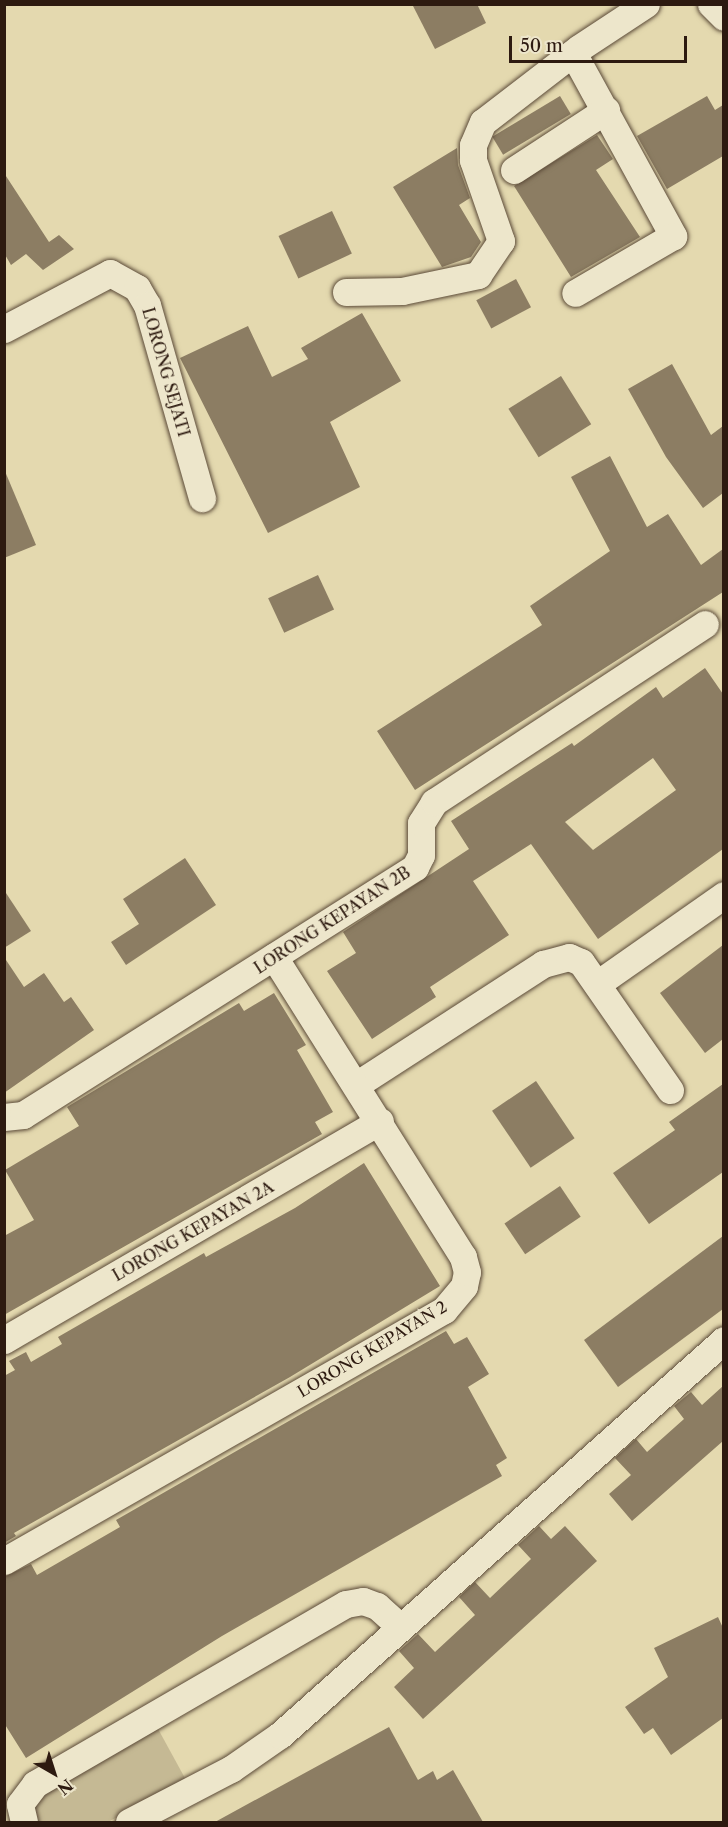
<!DOCTYPE html>
<style>
body{margin:0}
#map{position:relative;width:728px;height:1827px;overflow:hidden;background:#e4d9af;font-family:"Libre Caslon Text",serif}
div>[style]{position:absolute}
.green>*{inset:0;background:#c5b994}
.building>*{inset:0;background:#8c7d63;transform-origin:0 0}
.roads{filter:drop-shadow(0 0 2px #5b4a38) drop-shadow(0 0 2px #5b4a38)}
.street>*{height:27px;margin:-13.5px;padding:0 13.5px;transform-origin:13.5px;border-radius:13.5px;background:#ede6cb}
span{translate:-50% -50%;white-space:nowrap;text-align:center;line-height:1.15;-webkit-text-stroke:4.5px #ede6cb;paint-order:stroke}
.street-label{font-size:16px;color:#2d1a10}
.frame{position:absolute;inset:0;border:6px solid #2d1a10;pointer-events:none}
.north{position:absolute;left:24px;top:1743px;width:60px;height:60px;-webkit-text-stroke:4px #ede6cb;paint-order:stroke;rotate:141deg;font-size:16px;font-weight:700;line-height:24px;text-align:center;color:#2d1a10}
.north::after{content:'';display:block;margin:auto;width:21px;height:27px;background:#2d1a10;clip-path:polygon(50% 0,100% 100%,50% 72%,0 100%)}
.scale{position:absolute;left:509px;top:36px;width:178px;height:27px;box-sizing:border-box;border:3px solid #2d1a10;border-top:0;padding-left:8px;font-size:18px;line-height:21px;white-space:nowrap;color:#2d1a10;-webkit-text-stroke:4px #ede6cb;paint-order:stroke}
</style>
<div id="map">
<div class="green">
<div style="clip-path:polygon(157px 1727px,186px 1780px,108px 1822px,35px 1822px,32px 1801px)"></div>
</div>
<div class="building">
<div style="clip-path:polygon(412px 4px,477px 4px,486px 23px,435px 49px)"></div>
<div style="left:560px;top:96px;width:21px;height:79px;rotate:59deg"></div>
<div style="clip-path:polygon(707px 96px,715px 110px,723px 105px,723px 156px,667px 189px,637px 136px)"></div>
<div style="clip-path:polygon(597px 135px,613px 159px,596px 170px,640px 237px,571px 277px,514px 186px)"></div>
<div style="clip-path:polygon(457px 148px,458px 165px,470px 198px,459px 205px,481px 242px,471px 257px,442px 267px,393px 187px)"></div>
<div style="clip-path:polygon(4px 173px,49px 242px,59px 235px,74px 249px,43px 270px,26px 254px,11px 265px,4px 253px)"></div>
<div style="left:332px;top:211px;width:47px;height:59px;rotate:65deg"></div>
<div style="left:516px;top:279px;width:32px;height:45px;rotate:62deg"></div>
<div style="clip-path:polygon(362px 313px,401px 381px,330px 422px,360px 487px,268px 533px,180px 358px,248px 326px,272px 377px,308px 359px,301px 348px)"></div>
<div style="clip-path:polygon(672px 364px,711px 435px,723px 426px,723px 493px,703px 508px,666px 457px,628px 389px)"></div>
<div style="left:561px;top:376px;width:57px;height:62px;rotate:58deg"></div>
<div style="clip-path:polygon(610px 456px,647px 527px,668px 514px,701px 565px,723px 549px,723px 592px,415px 790px,377px 731px,542px 625px,530px 606px,610px 551px,571px 477px)"></div>
<div style="clip-path:polygon(4px 469px,36px 545px,4px 558px)"></div>
<div style="left:318px;top:575px;width:38px;height:55px;rotate:65deg"></div>
<div style="clip-path:polygon(evenodd,705px 668px,723px 694px,723px 849px,598px 939px,531px 844px,473px 881px,509px 935px,430px 987px,436px 997px,372px 1039px,327px 971px,356px 953px,343px 932px,469px 849px,451px 821px,572px 743px,574px 746px,656px 687px,663px 698px,705px 668px,653px 758px,676px 790px,593px 850px,565px 822px,653px 758px)"></div>
<div style="clip-path:polygon(185px 858px,216px 905px,126px 965px,111px 942px,139px 924px,123px 899px)"></div>
<div style="clip-path:polygon(4px 890px,31px 931px,4px 948px)"></div>
<div style="clip-path:polygon(723px 945px,723px 1039px,705px 1053px,660px 993px)"></div>
<div style="clip-path:polygon(4px 957px,24px 987px,44px 973px,64px 1002px,71px 997px,94px 1030px,4px 1093px)"></div>
<div style="clip-path:polygon(274px 993px,306px 1045px,297px 1050px,333px 1112px,315px 1122px,322px 1134px,4px 1315px,4px 1236px,34px 1220px,5px 1170px,79px 1126px,67px 1107px,239px 1003px,244px 1011px)"></div>
<div style="left:536px;top:1081px;width:69px;height:53px;rotate:56deg"></div>
<div style="clip-path:polygon(723px 1084px,723px 1172px,649px 1224px,613px 1173px,675px 1130px,669px 1122px)"></div>
<div style="clip-path:polygon(364px 1163px,440px 1286px,290px 1377px,14px 1533px,16px 1536px,4px 1543px,4px 1376px,15px 1370px,9px 1361px,26px 1352px,31px 1362px,62px 1344px,58px 1337px,204px 1253px,206px 1257px,295px 1208px)"></div>
<div style="left:560px;top:1186px;width:37px;height:67px;rotate:56deg"></div>
<div style="clip-path:polygon(723px 1236px,723px 1309px,618px 1387px,584px 1340px)"></div>
<div style="clip-path:polygon(446px 1331px,454px 1344px,467px 1337px,489px 1374px,468px 1387px,507px 1458px,496px 1465px,502px 1476px,222px 1636px,26px 1758px,4px 1723px,4px 1577px,31px 1564px,37px 1575px,120px 1527px,116px 1520px)"></div>
<div style="clip-path:polygon(723px 1386px,723px 1441px,632px 1521px,609px 1494px,631px 1475px,615px 1458px,636px 1439px,647px 1452px,684px 1419px,674px 1406px,691px 1392px,702px 1405px)"></div>
<div style="clip-path:polygon(539px 1526px,551px 1539px,565px 1526px,597px 1561px,423px 1719px,394px 1687px,414px 1668px,399px 1651px,418px 1634px,435px 1652px,475px 1615px,459px 1597px,475px 1582px,490px 1598px,531px 1559px,518px 1545px)"></div>
<div style="clip-path:polygon(718px 1617px,723px 1628px,723px 1718px,671px 1755px,653px 1728px,644px 1734px,625px 1707px,668px 1677px,654px 1648px)"></div>
<div style="clip-path:polygon(389px 1727px,418px 1780px,433px 1771px,437px 1780px,453px 1770px,483px 1822px,215px 1822px)"></div>
</div>
<div class="roads">
<div class="street">
<div style="left:711px;top:4px;width:18px;rotate:45deg"></div>
<div style="left:573px;top:53px;width:209px;rotate:61.3deg"></div>
<div style="left:673px;top:236px;width:113px;rotate:149.8deg"></div>
<div style="left:514px;top:170px;width:110px;rotate:-33.1deg"></div>
<div style="left:346px;top:292px;width:56px;rotate:-1deg"></div>
<div style="left:402px;top:291px;width:78px;rotate:-11.9deg"></div>
<div style="left:478px;top:275px;width:41px;rotate:-55.9deg"></div>
<div style="left:501px;top:241px;width:86px;rotate:-109.1deg"></div>
<div style="left:473px;top:160px;width:15px;rotate:-90deg"></div>
<div style="left:473px;top:145px;width:25px;rotate:-67deg"></div>
<div style="left:483px;top:122px;width:121px;rotate:-37.6deg"></div>
<div style="left:579px;top:48px;width:80px;rotate:-33.3deg"></div>
<div style="left:4px;top:329px;width:120px;rotate:-27.8deg"></div>
<div style="left:110px;top:273px;width:31px;rotate:29deg"></div>
<div style="left:137px;top:288px;width:20px;rotate:60deg"></div>
<div style="left:147px;top:305px;width:201px;rotate:74.1deg"></div>
<div style="left:597px;top:984px;width:155px;rotate:-35deg"></div>
<div style="left:356px;top:1085px;width:223px;rotate:-32.9deg"></div>
<div style="left:543px;top:964px;width:27px;rotate:-15deg"></div>
<div style="left:569px;top:957px;width:13px;rotate:23deg"></div>
<div style="left:581px;top:962px;width:156px;rotate:55.2deg"></div>
<div style="left:4px;top:1117px;width:19px;rotate:-6deg"></div>
<div style="left:23px;top:1115px;width:464px;rotate:-32.3deg"></div>
<div style="left:415px;top:867px;width:13px;rotate:-63deg"></div>
<div style="left:421px;top:855px;width:32px;rotate:-90deg"></div>
<div style="left:421px;top:823px;width:25px;rotate:-58deg"></div>
<div style="left:434px;top:802px;width:324px;rotate:-33.3deg"></div>
<div style="left:4px;top:1340px;width:435px;rotate:-30.2deg"></div>
<div style="left:4px;top:1561px;width:507px;rotate:-29.7deg"></div>
<div style="left:444px;top:1310px;width:31px;rotate:-50deg"></div>
<div style="left:464px;top:1286px;width:14px;rotate:-78deg"></div>
<div style="left:467px;top:1272px;width:16px;rotate:-105deg"></div>
<div style="left:463px;top:1257px;width:355px;rotate:-122.2deg"></div>
<div style="left:24px;top:1822px;width:18px;rotate:-103deg"></div>
<div style="left:20px;top:1804px;width:25px;rotate:-53deg"></div>
<div style="left:35px;top:1784px;width:359px;rotate:-30.1deg"></div>
<div style="left:346px;top:1604px;width:17px;rotate:-10deg"></div>
<div style="left:363px;top:1601px;width:15px;rotate:20deg"></div>
<div style="left:377px;top:1606px;width:31px;rotate:42deg"></div>
<div style="left:129px;top:1822px;width:115px;rotate:-27.5deg"></div>
<div style="left:231px;top:1769px;width:60px;rotate:-34.8deg"></div>
<div style="left:280px;top:1735px;width:594px;rotate:-41.66deg"></div>
</div>
</div>
<div class="street-label">
<span style="left:166px;top:372px;rotate:74deg">LORONG SEJATI</span>
<span style="left:332px;top:920px;rotate:-33deg">LORONG KEPAYAN 2B</span>
<span style="left:193px;top:1231px;rotate:-30deg">LORONG KEPAYAN 2A</span>
<span style="left:372px;top:1349px;rotate:-31deg">LORONG KEPAYAN 2</span>
</div>
<div class="frame"></div>
<div class="north">N</div>
<div class="scale">50 m</div>
</div>
